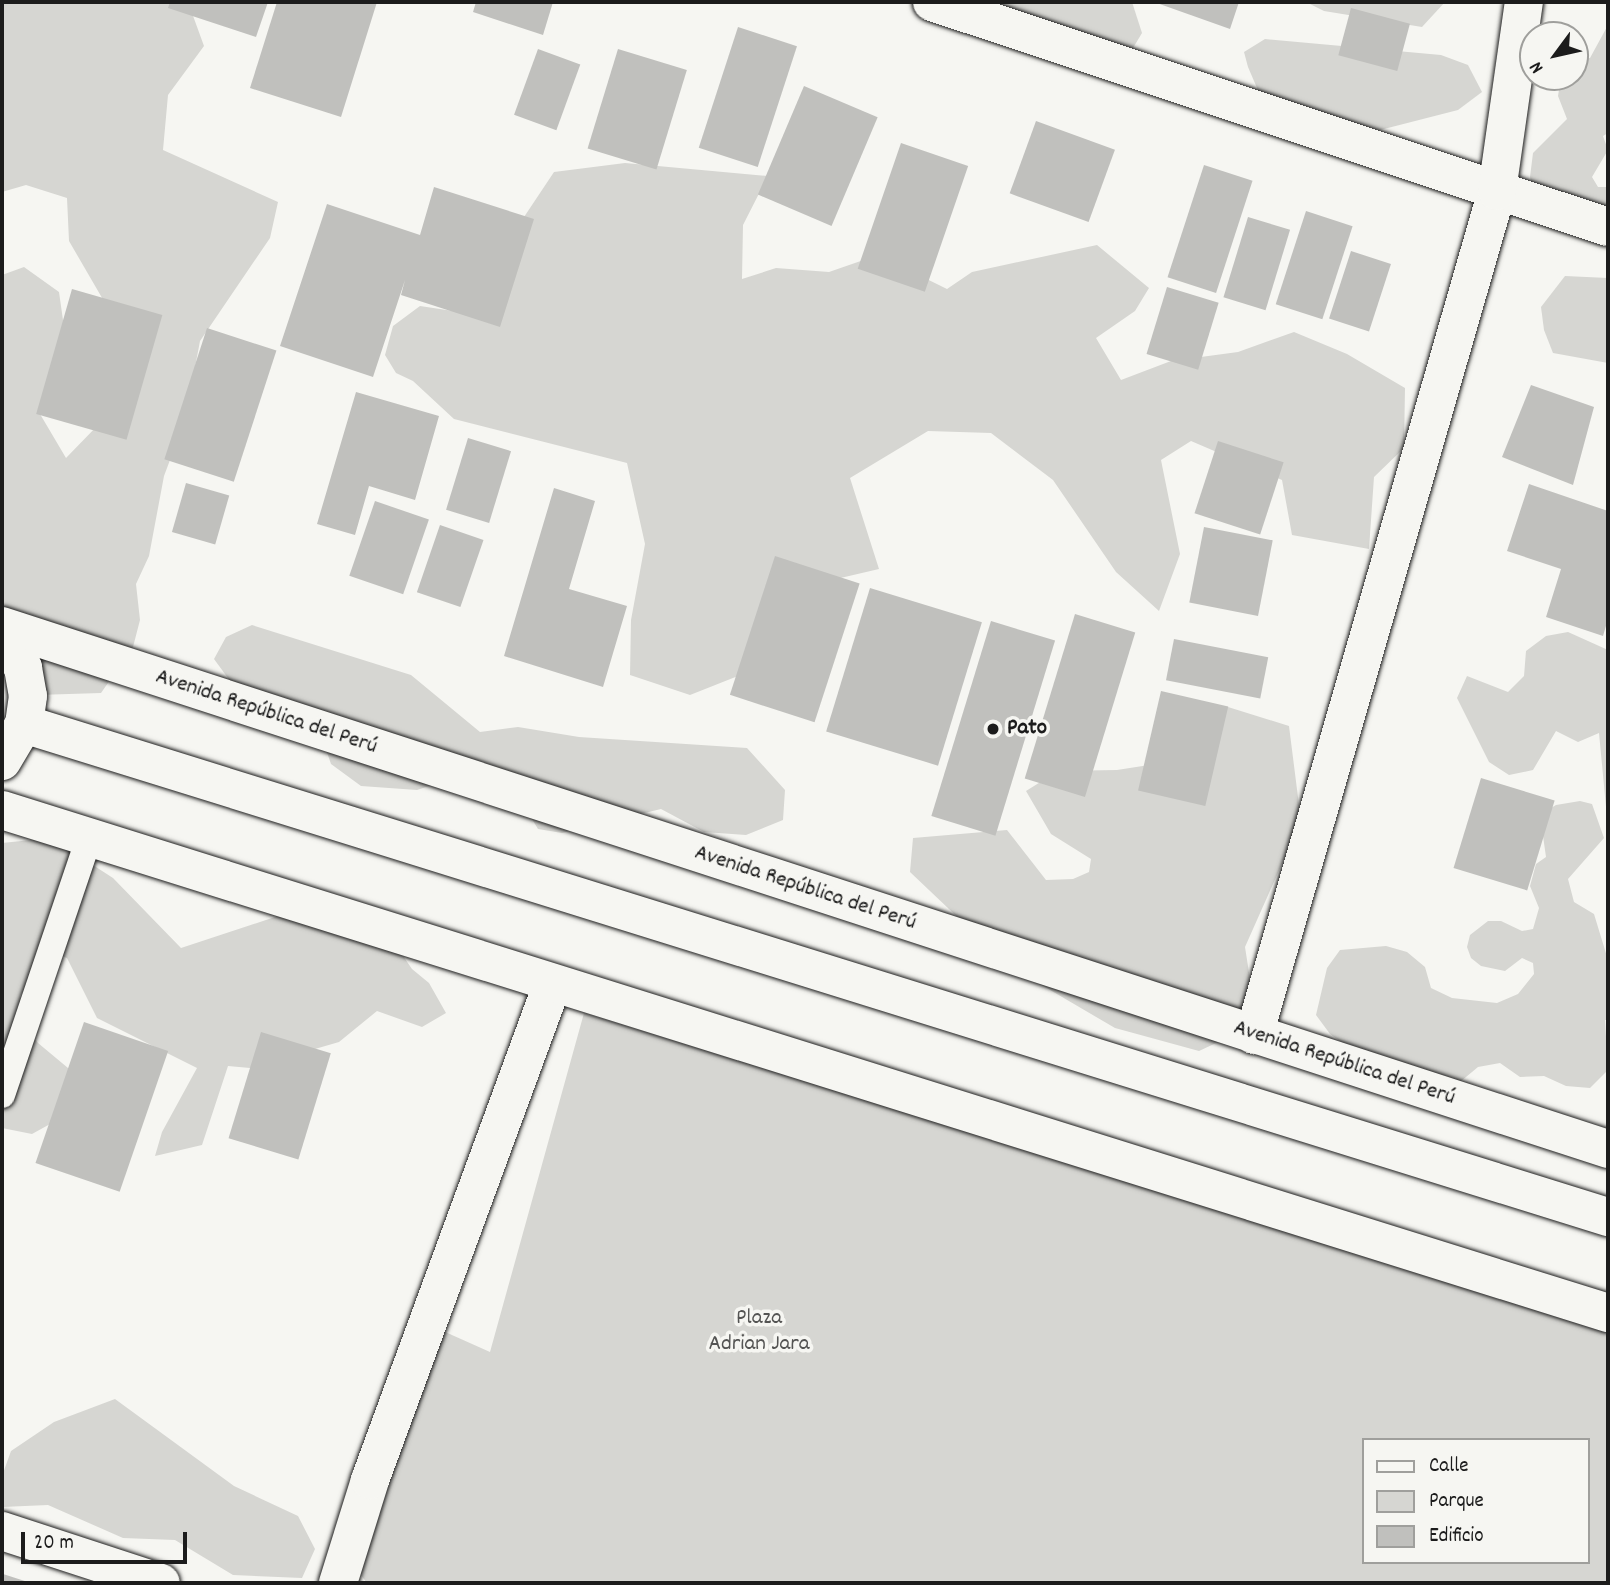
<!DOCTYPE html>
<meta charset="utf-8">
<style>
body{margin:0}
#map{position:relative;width:1610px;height:1585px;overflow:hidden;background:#f6f6f2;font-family:Dekko,sans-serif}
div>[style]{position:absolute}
.green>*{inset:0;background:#d6d6d2}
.building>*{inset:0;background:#c0c0bd;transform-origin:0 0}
.roads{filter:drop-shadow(0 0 2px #1c1c1c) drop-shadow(0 0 2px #1c1c1c)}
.service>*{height:26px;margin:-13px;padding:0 13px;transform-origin:13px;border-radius:13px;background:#f6f6f2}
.minor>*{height:38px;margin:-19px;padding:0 19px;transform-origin:19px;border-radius:19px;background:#f6f6f2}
.tertiary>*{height:38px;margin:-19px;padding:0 19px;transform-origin:19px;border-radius:19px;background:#f6f6f2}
.trunk>*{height:38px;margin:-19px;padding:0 19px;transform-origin:19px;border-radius:19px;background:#f6f6f2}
.dots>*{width:19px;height:19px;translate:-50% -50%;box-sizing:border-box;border:4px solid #f6f6f2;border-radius:50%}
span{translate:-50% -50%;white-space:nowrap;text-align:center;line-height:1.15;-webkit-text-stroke:7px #f6f6f2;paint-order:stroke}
.street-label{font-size:23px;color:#1c1c1c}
.poi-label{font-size:23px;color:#1c1c1c;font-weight:700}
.left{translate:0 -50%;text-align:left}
.park-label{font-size:23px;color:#545453}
.frame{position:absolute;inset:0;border:4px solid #1c1c1c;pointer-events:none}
.legend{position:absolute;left:1362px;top:1438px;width:228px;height:126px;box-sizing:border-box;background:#f6f6f2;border:2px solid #9f9f9c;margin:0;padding:9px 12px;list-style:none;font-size:21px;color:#1c1c1c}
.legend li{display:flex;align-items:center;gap:14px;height:35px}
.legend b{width:35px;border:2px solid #9f9f9c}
.north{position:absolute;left:1519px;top:21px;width:70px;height:70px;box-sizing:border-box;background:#f6f6f2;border:2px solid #9f9f9c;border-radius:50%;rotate:237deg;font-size:19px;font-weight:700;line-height:28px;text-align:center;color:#1c1c1c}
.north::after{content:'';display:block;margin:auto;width:24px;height:32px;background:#1c1c1c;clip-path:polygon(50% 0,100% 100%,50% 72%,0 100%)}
.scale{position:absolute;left:21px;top:1532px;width:166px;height:32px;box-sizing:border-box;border:4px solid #1c1c1c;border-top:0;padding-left:9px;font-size:21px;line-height:24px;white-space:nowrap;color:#1c1c1c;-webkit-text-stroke:5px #f6f6f2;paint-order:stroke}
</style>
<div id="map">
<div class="green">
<div style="clip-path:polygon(2px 2px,188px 2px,204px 46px,168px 95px,163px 150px,278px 202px,270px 238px,200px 341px,185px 420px,164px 476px,149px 556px,136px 584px,140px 620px,133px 647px,101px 693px,37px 695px,2px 664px,2px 275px,24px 267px,59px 292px,65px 334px,40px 414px,66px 458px,132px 390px,123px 334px,69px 241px,67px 198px,26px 185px,2px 192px)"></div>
<div style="clip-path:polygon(921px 2px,1132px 2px,1142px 33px,1130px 53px)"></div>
<div style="clip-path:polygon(1306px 2px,1445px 2px,1422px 27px,1324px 11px)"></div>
<div style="clip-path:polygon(1608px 25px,1608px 133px,1603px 136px,1608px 150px,1592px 177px,1598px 187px,1608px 187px,1608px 222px,1533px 189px,1530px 177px,1533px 153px,1567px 119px,1558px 96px,1561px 77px,1575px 77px,1575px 60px,1590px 58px)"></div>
<div style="clip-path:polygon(1265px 39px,1441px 55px,1468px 65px,1482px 92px,1458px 110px,1380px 130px,1290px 113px,1263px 102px,1248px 67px,1244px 52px)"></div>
<div style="clip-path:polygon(625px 163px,768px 176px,743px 225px,742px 279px,776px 268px,829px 272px,878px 255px,947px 289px,972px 272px,1097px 245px,1149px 288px,1135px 311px,1096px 338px,1121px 380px,1171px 361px,1238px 352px,1294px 332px,1347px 354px,1405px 388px,1404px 448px,1374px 477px,1369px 549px,1292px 535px,1282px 480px,1191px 441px,1161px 460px,1180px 554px,1159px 611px,1116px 572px,1053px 480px,991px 433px,928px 431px,850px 478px,879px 569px,819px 583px,743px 674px,690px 695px,630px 675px,631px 620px,645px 544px,627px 463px,454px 419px,413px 381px,396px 373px,385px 355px,393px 326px,420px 306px,473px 314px,512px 235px,554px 172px)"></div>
<div style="clip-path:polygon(1565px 276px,1608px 278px,1608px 363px,1553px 353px,1544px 330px,1541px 307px)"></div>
<div style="clip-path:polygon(252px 625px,411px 675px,480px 732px,518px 727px,579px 737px,747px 748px,785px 790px,783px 820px,746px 835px,704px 832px,661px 809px,562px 833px,538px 829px,510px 782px,474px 771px,417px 790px,361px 786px,331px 764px,319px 729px,233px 685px,214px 659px,226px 637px)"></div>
<div style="clip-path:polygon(1568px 632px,1608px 650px,1608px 828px,1599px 733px,1578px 742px,1556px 731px,1533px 770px,1509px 775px,1489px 762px,1457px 698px,1467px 676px,1508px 692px,1524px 676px,1526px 651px,1546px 636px)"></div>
<div style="clip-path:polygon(1228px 707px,1289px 726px,1301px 821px,1245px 947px,1257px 1024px,1199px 1051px,1115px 1028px,1009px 966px,910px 872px,913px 838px,1007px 830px,1046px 880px,1073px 879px,1089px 872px,1091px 859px,1051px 834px,1026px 791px,1058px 771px,1117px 770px,1181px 760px)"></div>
<div style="clip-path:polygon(1580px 801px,1592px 804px,1604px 838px,1568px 879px,1574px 902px,1594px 914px,1608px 960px,1608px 1020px,1605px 1020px,1608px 1070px,1590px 1088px,1566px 1086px,1544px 1076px,1520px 1077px,1500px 1063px,1478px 1067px,1460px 1082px,1389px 1076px,1330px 1034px,1316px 1015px,1327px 968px,1340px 950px,1386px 946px,1407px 952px,1425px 967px,1431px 988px,1452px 998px,1497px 1003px,1518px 994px,1534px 974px,1533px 963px,1522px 958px,1505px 971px,1481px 966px,1471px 958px,1467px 947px,1470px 935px,1488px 921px,1501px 921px,1522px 931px,1533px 929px,1539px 908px,1530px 886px,1536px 864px,1546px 857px,1541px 822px,1546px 811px,1556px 805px)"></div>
<div style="clip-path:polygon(51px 838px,113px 878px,181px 948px,287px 913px,386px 931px,412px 969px,429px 983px,446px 1013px,422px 1027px,377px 1011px,339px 1042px,250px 1068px,228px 1066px,202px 1145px,155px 1156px,162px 1132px,197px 1068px,97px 1018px,67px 958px,48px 951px,20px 996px,23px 1023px,38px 1043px,74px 1073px,61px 1118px,32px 1134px,2px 1128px,2px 843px)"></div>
<div style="clip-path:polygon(evenodd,584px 1013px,1608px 1329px,1608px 1583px,367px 1583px,353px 1565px,443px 1331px,490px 1352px,584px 1013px,1363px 1440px,1587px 1440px,1587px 1562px,1363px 1562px,1363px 1440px)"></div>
<div style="clip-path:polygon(115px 1399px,234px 1486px,298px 1516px,315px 1549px,302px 1578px,233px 1575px,175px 1540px,123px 1538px,48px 1505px,2px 1507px,2px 1476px,11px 1451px,54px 1422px)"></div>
</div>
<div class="building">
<div style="clip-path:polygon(170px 2px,268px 2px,256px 37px,168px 8px)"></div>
<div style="clip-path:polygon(277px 2px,377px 2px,341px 117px,250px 88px)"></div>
<div style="clip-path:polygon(476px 2px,553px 2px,543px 35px,473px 12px)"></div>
<div style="clip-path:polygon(1154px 2px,1239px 2px,1230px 29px)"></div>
<div style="left:1351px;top:8px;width:61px;height:49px;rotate:15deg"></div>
<div style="left:738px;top:27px;width:62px;height:127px;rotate:18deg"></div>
<div style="left:538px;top:49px;width:45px;height:70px;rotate:20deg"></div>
<div style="left:618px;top:49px;width:72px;height:104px;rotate:17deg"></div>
<div style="left:804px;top:86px;width:80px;height:118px;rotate:23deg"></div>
<div style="left:1036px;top:121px;width:84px;height:77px;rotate:20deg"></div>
<div style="left:901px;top:143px;width:71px;height:133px;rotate:19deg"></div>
<div style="left:1204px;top:165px;width:51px;height:118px;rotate:18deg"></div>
<div style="clip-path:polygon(434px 187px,534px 219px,500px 327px,401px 295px,405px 280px,373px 377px,280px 346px,327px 204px,420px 235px)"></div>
<div style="left:1306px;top:211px;width:49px;height:98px;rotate:18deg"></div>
<div style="left:1248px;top:217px;width:44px;height:84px;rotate:17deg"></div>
<div style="left:1351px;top:251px;width:42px;height:71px;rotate:18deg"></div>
<div style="left:1167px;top:287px;width:54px;height:70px;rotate:17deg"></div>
<div style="left:72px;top:289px;width:94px;height:130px;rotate:16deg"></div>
<div style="left:207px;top:328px;width:73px;height:138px;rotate:18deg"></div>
<div style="clip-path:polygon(1531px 385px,1594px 407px,1573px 485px,1502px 457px)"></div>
<div style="clip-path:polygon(356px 392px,439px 416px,415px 500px,369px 486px,355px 535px,317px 524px)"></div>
<div style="left:468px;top:438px;width:45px;height:75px;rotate:17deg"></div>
<div style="left:1218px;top:441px;width:69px;height:76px;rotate:18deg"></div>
<div style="left:186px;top:483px;width:45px;height:51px;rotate:16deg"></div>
<div style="clip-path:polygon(1529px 484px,1608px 511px,1608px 619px,1603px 636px,1546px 617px,1561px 569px,1507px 551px)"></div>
<div style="clip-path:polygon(554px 488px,595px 501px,569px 589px,627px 606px,603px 687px,504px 656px)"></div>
<div style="left:375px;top:501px;width:57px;height:79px;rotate:19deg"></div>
<div style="left:440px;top:525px;width:46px;height:71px;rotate:19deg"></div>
<div style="left:1204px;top:527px;width:70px;height:77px;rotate:11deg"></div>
<div style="left:775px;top:556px;width:89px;height:146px;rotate:18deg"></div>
<div style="left:870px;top:588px;width:117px;height:150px;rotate:17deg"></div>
<div style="left:1075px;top:614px;width:63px;height:172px;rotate:17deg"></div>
<div style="left:991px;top:621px;width:67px;height:204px;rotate:17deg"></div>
<div style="left:1174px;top:639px;width:96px;height:42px;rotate:11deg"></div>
<div style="left:1161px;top:691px;width:69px;height:102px;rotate:13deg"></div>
<div style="left:1481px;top:778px;width:77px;height:94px;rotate:17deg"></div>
<div style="left:84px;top:1022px;width:89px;height:149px;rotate:19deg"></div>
<div style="left:261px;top:1032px;width:73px;height:111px;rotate:17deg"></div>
<div style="clip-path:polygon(3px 1574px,31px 1583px,2px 1583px)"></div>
</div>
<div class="roads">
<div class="service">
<div style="left:2px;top:1095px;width:271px;rotate:-71.3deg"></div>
</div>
<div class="minor">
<div style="left:932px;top:2px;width:712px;rotate:18.41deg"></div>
<div style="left:1254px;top:1035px;width:878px;rotate:-73.94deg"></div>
<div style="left:1497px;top:191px;width:191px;rotate:-81.9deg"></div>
<div style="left:2px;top:1531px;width:167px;rotate:18.1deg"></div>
<div style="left:338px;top:1583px;width:108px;rotate:-72.7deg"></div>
<div style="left:370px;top:1480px;width:527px;rotate:-69.81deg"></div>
</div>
<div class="tertiary">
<div style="left:24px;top:724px;width:1659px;rotate:17.29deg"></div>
</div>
<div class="trunk">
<div style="left:2px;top:626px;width:1689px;rotate:18.04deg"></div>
<div style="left:2px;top:634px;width:40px;rotate:58deg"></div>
<div style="left:23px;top:668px;width:28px;rotate:80deg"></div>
<div style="left:28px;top:696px;width:28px;rotate:98deg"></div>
<div style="left:24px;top:724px;width:43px;rotate:120.7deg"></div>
<div style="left:2px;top:810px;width:1683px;rotate:17.39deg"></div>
</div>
</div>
<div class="dots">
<div style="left:993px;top:729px;background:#1c1c1c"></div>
</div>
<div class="street-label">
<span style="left:266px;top:713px;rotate:18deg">Avenida República del Perú</span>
<span style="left:805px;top:889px;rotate:18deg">Avenida República del Perú</span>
<span style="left:1344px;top:1064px;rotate:18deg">Avenida República del Perú</span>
</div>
<div class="poi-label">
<span class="left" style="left:1007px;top:729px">Pato</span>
</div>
<div class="park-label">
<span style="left:759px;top:1332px">Plaza<br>Adrian Jara</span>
</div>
<div class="frame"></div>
<ul class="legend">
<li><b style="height:9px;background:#f6f6f2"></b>Calle</li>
<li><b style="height:19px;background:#d6d6d2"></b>Parque</li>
<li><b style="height:19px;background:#c0c0bd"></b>Edificio</li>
</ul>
<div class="north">N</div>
<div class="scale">20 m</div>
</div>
